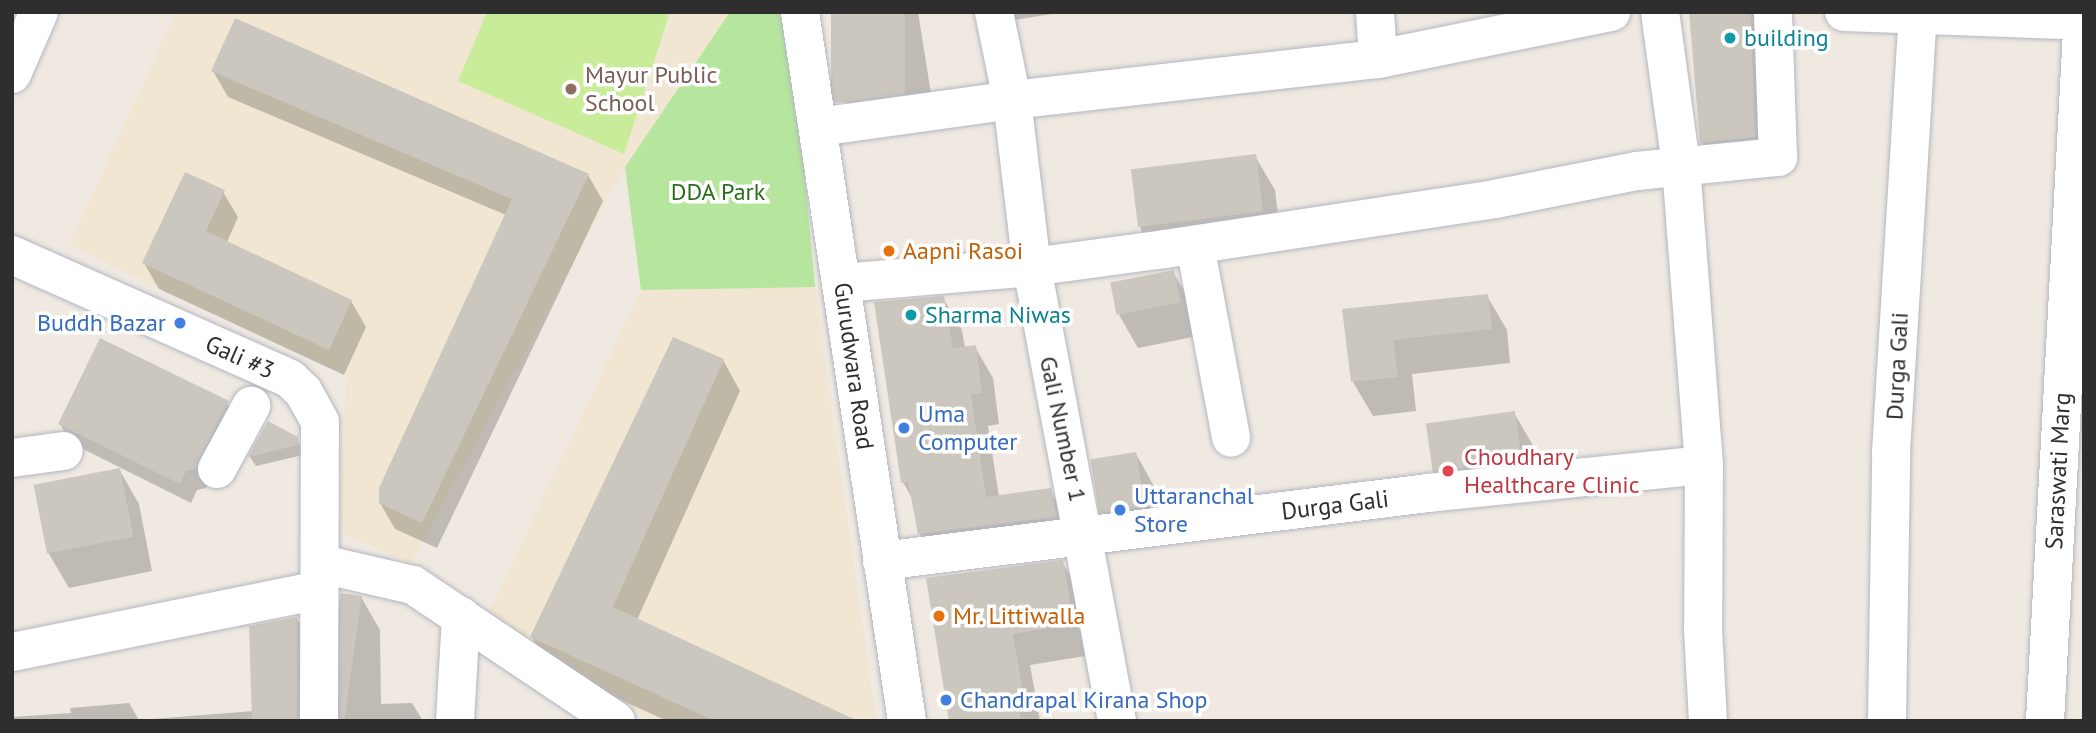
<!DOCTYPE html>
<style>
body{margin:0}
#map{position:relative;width:2096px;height:733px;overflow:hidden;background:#efe9e1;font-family:"PT Sans",sans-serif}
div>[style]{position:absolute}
.education>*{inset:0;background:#f0e6d1}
.green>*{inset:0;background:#b6e59e}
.pitch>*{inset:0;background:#c9ec9a}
.shadow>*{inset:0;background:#0003}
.building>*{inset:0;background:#cbc7bf;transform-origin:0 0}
.roads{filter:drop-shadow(0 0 2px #b4b7c1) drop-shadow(0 0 2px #b4b7c1)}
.minor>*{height:38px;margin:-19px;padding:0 19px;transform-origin:19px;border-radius:19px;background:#fff}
.dots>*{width:19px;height:19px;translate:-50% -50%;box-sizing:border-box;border:4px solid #fff;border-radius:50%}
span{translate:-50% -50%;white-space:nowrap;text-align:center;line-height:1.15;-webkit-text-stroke:7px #fff;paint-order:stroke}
.culture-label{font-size:24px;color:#0d838f}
.left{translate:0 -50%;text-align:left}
.education-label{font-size:24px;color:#785e54}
.park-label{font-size:24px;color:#2c6e1b}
.food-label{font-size:24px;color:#c56008}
.shop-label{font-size:24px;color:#366cbe}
.right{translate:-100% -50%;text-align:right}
.street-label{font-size:24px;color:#2e2e2e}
.health-label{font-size:24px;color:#be3a42}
.frame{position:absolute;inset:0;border:14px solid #2e2e2e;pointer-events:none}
</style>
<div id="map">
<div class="education">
<div style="clip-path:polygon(176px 12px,730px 12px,625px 167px,411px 563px,339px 532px,346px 375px,69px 245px)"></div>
<div style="clip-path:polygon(815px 287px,876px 721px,652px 721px,576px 680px,486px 618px,641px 290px)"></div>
</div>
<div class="green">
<div style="clip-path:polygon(730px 12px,790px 12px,815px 287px,641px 290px,625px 167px)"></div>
</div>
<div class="pitch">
<div style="clip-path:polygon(487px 12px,670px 12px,624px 154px,458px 81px)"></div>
</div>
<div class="shadow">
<div style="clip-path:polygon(833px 12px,918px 12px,936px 125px,866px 135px,846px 101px)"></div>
<div style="clip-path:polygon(1003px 12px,1065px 12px,1008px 21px)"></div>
<div style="clip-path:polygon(1690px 12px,1766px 12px,1774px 171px,1721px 176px,1702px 142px)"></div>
<div style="clip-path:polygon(213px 71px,588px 175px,603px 201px,437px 548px,395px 529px,380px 503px,506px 215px,228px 97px)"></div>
<div style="clip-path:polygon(1255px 156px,1275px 190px,1282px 246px,1161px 264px,1141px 230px,1133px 172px)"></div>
<div style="clip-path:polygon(223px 192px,238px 217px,227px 242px,351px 301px,366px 327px,344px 375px,159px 289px,144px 263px)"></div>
<div style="clip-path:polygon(1173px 272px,1193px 306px,1198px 336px,1138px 348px,1118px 313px)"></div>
<div style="clip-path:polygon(1487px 296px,1507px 330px,1510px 363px,1412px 374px,1416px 411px,1373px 416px,1353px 382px,1344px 311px)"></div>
<div style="clip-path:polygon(943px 298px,962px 330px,965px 348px,975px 347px,993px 378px,999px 424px,988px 426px,999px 497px,1050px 490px,1068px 522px,938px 565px,920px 534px,913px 500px,903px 482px)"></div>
<div style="clip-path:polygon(723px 360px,740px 391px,637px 620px,826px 721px,667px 721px,549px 667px,532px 637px)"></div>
<div style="clip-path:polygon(227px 403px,238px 422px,206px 488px,197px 490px,191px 503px,71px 443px,60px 424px)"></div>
<div style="clip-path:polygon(1514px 413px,1534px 447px,1541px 495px,1455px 504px,1436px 470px)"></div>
<div style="clip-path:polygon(268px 424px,297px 438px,303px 455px,256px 466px,250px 457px)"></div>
<div style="clip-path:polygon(1136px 454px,1155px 488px,1163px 540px,1122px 545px,1102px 511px)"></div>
<div style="clip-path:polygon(119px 469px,139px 504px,152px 571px,69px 588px,49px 554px,36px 486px)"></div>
<div style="clip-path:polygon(1062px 562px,1081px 594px,1091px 655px,1030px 665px,1040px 721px,951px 721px)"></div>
<div style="clip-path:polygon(361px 597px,380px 630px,381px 704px,412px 703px,423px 721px,343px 721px)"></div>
<div style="clip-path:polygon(297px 619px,315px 651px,315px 721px,12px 721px,12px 717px,71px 713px,70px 708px,129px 703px,139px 720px,254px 711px)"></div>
</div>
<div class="building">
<div style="left:831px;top:12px;width:74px;height:90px"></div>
<div style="clip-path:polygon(1689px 12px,1751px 12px,1755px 137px,1700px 143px)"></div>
<div style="clip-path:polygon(235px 18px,589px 174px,422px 523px,379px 503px,379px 488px,512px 199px,211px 71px)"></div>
<div style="left:1256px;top:154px;width:58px;height:126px;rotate:83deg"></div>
<div style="clip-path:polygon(185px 172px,225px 190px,206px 231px,352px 300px,329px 350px,142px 263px)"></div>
<div style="left:1174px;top:270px;width:33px;height:65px;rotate:79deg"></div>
<div style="clip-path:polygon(1488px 294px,1492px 329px,1393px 340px,1398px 377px,1351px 382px,1342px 309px)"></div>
<div style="clip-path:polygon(944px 296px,953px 348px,976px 345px,982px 393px,971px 394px,986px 497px,1051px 488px,1057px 517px,918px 534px,908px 482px,901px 483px,874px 302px)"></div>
<div style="clip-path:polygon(673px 337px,724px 359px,613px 607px,858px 721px,715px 721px,530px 637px)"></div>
<div style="clip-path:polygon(100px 338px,229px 401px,195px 469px,186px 471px,180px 484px,58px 424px)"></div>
<div style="left:1515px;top:411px;width:50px;height:90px;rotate:82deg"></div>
<div style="clip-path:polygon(268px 421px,298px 437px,298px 445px,248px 457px)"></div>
<div style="left:1136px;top:452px;width:55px;height:46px;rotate:81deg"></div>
<div style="left:120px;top:468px;width:70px;height:88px;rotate:79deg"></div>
<div style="clip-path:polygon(1063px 560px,1074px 624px,1013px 634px,1024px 698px,1017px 700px,1021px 721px,949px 721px,926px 578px)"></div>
<div style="left:341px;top:593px;width:21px;height:128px;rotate:8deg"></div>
<div style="clip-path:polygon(297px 617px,297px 721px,252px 721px,249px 626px)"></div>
</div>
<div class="roads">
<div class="minor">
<div style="left:800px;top:12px;width:717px;rotate:81.42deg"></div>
<div style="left:994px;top:12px;width:90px;rotate:78.4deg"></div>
<div style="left:1012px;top:100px;width:168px;rotate:83.2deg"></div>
<div style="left:1032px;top:267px;width:462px;rotate:79.4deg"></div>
<div style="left:1375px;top:12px;width:47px;rotate:86.3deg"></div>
<div style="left:1660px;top:12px;width:155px;rotate:82.2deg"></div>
<div style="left:1681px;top:166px;width:300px;rotate:85.6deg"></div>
<div style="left:1704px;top:465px;width:164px;rotate:90.3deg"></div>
<div style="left:1703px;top:629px;width:92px;rotate:86.9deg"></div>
<div style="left:1844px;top:12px;width:240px;rotate:2.1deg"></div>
<div style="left:12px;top:74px;width:68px;rotate:-66.5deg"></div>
<div style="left:818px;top:127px;width:196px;rotate:-7.9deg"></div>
<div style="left:1012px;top:100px;width:368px;rotate:-6.4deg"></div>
<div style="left:1378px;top:59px;width:238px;rotate:-11.4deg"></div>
<div style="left:1195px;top:245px;width:196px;rotate:79.4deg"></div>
<div style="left:12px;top:255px;width:304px;rotate:24deg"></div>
<div style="left:290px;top:379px;width:18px;rotate:43deg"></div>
<div style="left:303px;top:391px;width:35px;rotate:61deg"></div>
<div style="left:320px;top:422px;width:299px;rotate:90.2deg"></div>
<div style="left:842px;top:283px;width:191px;rotate:-4.8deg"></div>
<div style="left:1032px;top:267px;width:134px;rotate:-7.7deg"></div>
<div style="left:1165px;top:249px;width:334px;rotate:-8.6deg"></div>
<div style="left:1495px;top:199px;width:145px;rotate:-11.2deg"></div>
<div style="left:1637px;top:171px;width:142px;rotate:-5.7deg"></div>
<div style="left:1778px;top:157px;width:145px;rotate:-92deg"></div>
<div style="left:12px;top:458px;width:52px;rotate:-7.7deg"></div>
<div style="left:217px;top:469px;width:72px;rotate:-61.6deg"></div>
<div style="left:882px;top:561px;width:550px;rotate:-7.1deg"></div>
<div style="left:1428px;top:493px;width:277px;rotate:-5.8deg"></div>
<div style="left:322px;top:564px;width:93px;rotate:13deg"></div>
<div style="left:413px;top:585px;width:244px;rotate:33.8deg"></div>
<div style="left:12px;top:652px;width:313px;rotate:-11.4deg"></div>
<div style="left:455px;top:721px;width:105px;rotate:-86.7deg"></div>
<div style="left:1887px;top:721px;width:269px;rotate:-89.1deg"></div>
<div style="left:1891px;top:452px;width:441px;rotate:-86.5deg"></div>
<div style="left:2045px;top:721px;width:710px;rotate:-86.93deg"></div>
</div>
</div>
<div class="dots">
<div style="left:1730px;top:38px;background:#0f9aa8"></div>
<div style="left:571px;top:89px;background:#8d6e63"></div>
<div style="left:889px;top:251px;background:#e8710a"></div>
<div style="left:911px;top:315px;background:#0f9aa8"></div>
<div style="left:180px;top:323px;background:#3f7fe0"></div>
<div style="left:904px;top:428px;background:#3f7fe0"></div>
<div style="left:1448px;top:471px;background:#e0444e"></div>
<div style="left:1120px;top:510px;background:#3f7fe0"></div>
<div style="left:939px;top:616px;background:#e8710a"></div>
<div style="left:946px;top:700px;background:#3f7fe0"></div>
</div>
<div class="culture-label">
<span class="left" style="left:1744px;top:38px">building</span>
<span class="left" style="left:925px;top:315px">Sharma Niwas</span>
</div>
<div class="education-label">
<span class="left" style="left:585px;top:89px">Mayur Public<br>School</span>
</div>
<div class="park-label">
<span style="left:718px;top:192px">DDA Park</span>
</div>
<div class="food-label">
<span class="left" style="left:903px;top:251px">Aapni Rasoi</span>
<span class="left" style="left:953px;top:616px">Mr. Littiwalla</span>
</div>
<div class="shop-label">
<span class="right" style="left:166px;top:323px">Buddh Bazar</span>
<span class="left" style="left:918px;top:428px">Uma<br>Computer</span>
<span class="left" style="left:1134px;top:510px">Uttaranchal<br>Store</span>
<span class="left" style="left:960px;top:700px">Chandrapal Kirana Shop</span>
</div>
<div class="street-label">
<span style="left:240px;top:357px;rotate:24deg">Gali #3</span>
<span style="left:854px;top:366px;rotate:82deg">Gurudwara Road</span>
<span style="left:1897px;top:366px;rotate:-87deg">Durga Gali</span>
<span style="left:1063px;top:429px;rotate:78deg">Gali Number 1</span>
<span style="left:2058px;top:471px;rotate:-87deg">Saraswati Marg</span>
<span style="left:1335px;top:505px;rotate:-7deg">Durga Gali</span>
</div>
<div class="health-label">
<span class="left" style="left:1464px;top:471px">Choudhary<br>Healthcare Clinic</span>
</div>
<div class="frame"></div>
</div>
